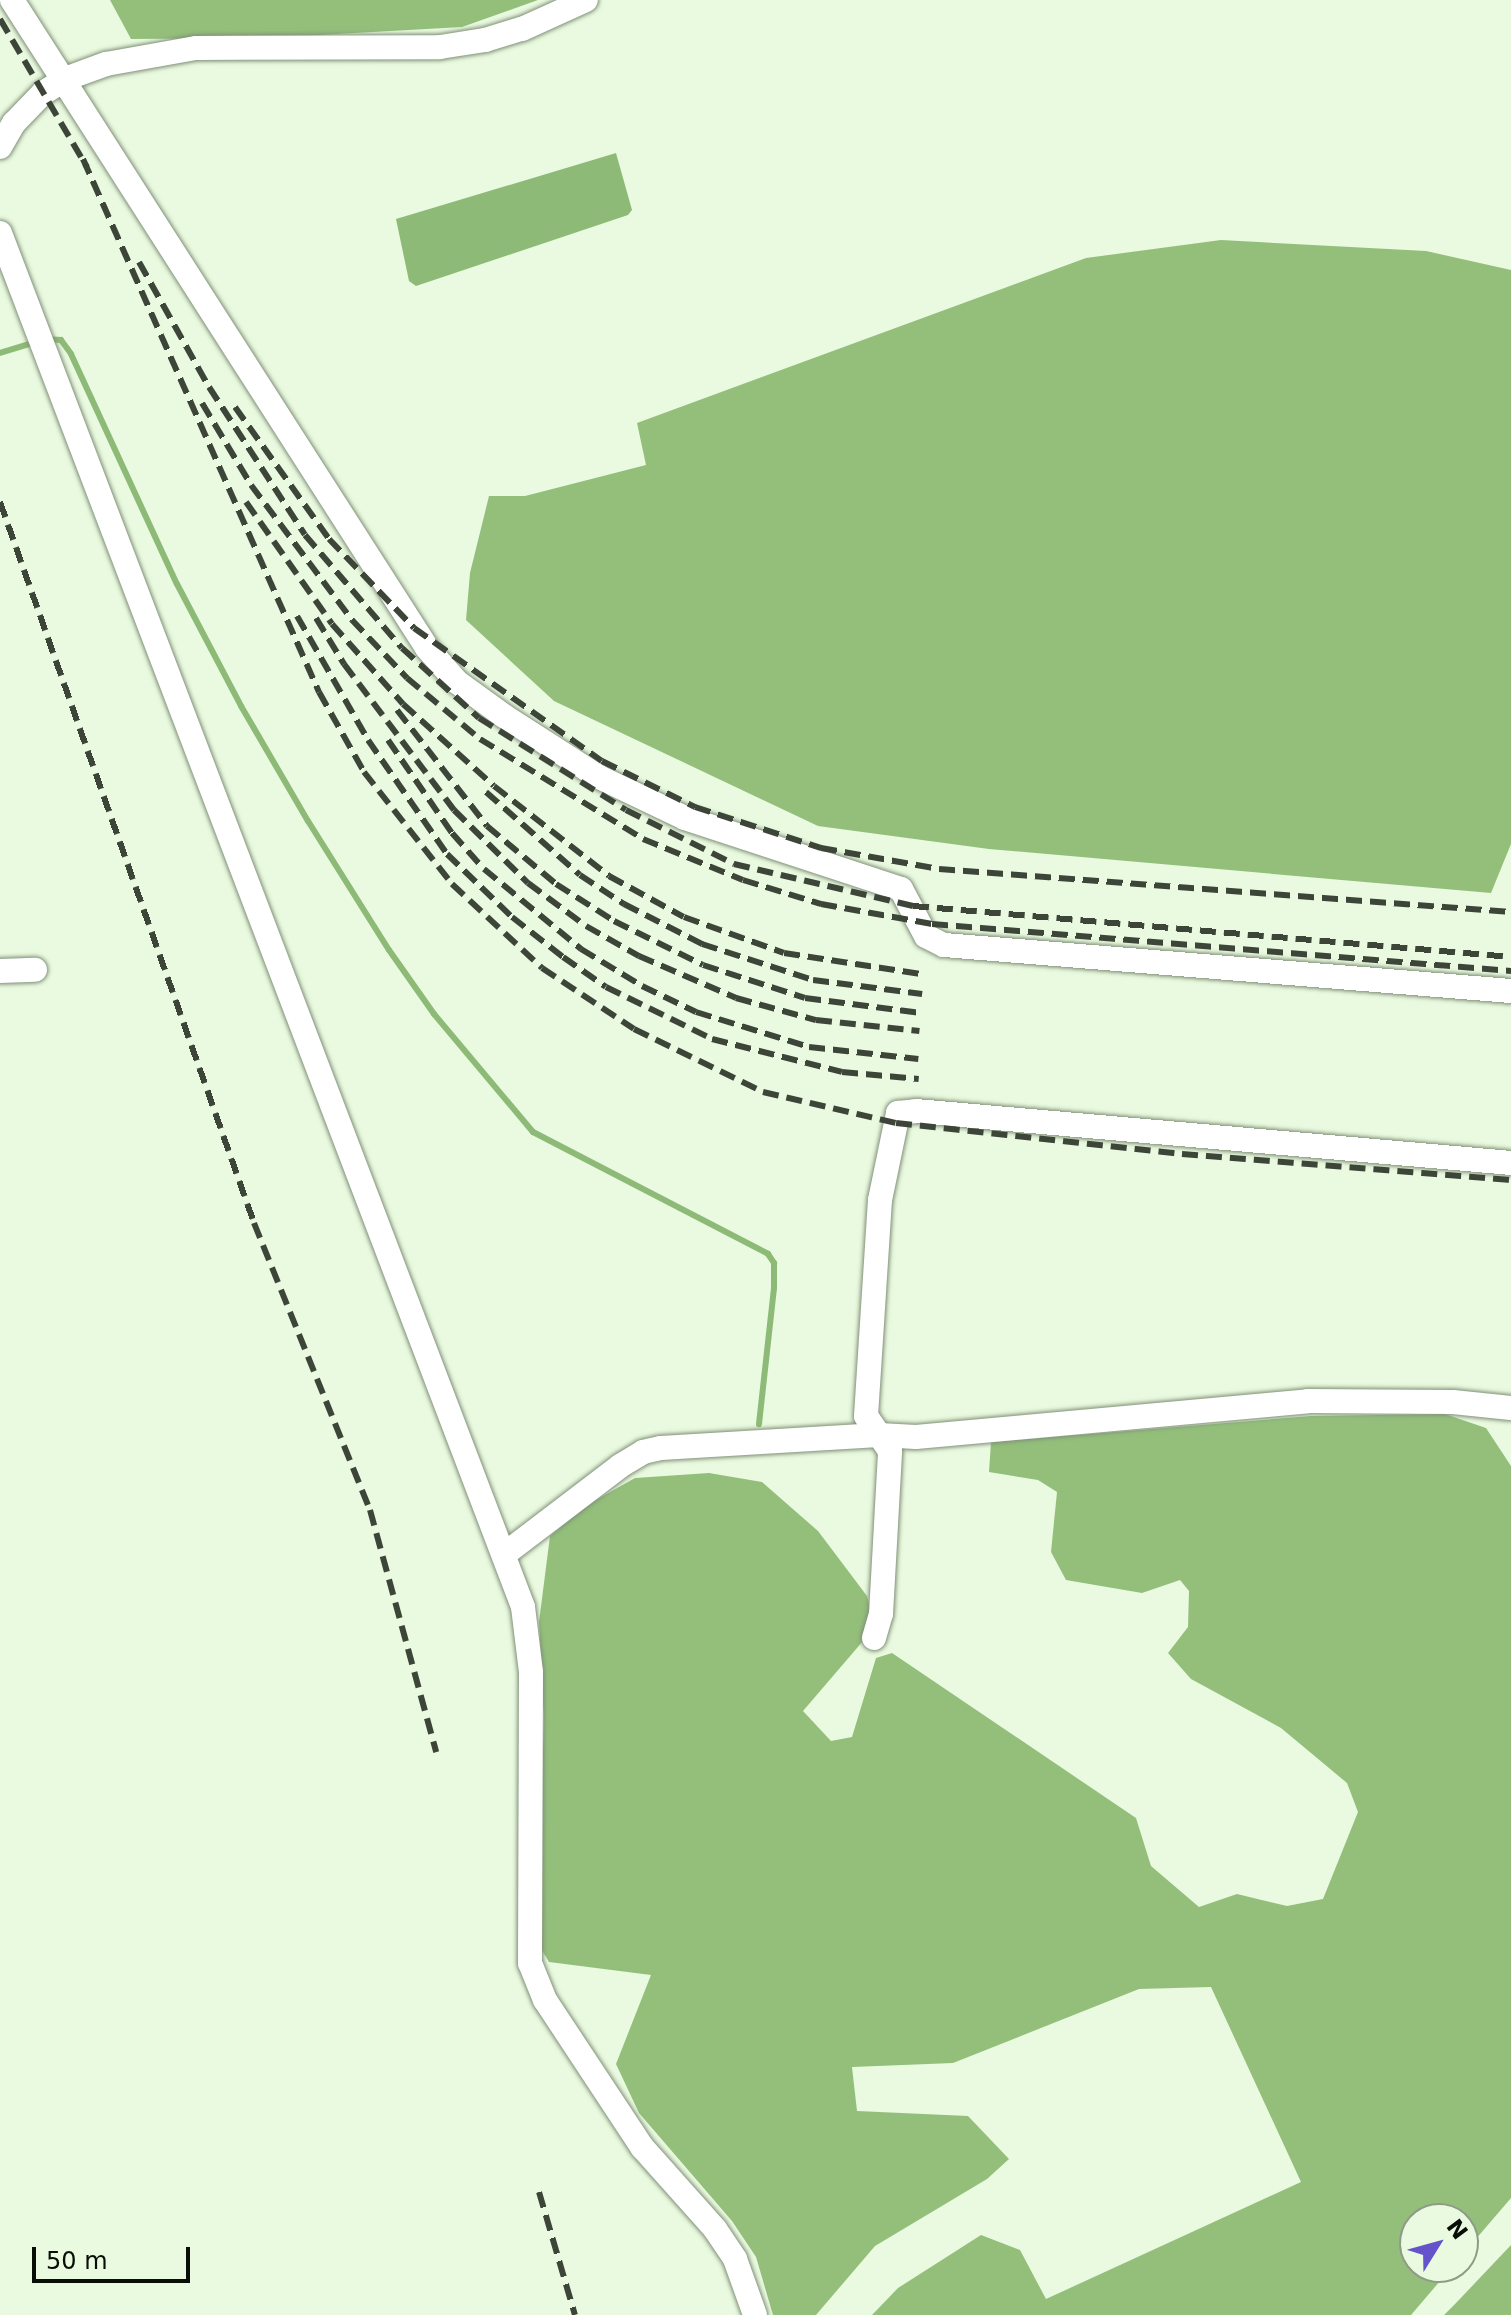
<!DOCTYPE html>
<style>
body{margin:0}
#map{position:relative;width:1511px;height:2315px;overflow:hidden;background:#e9fae0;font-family:"DejaVu Sans",sans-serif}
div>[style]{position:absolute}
.forest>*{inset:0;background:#93bf7b}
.water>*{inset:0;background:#8eba77}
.stream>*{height:6px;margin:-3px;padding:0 3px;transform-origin:3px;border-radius:3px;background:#8eba77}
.roads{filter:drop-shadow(0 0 2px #809078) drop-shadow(0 0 2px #809078)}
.minor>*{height:24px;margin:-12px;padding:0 12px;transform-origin:12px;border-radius:12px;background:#fff}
.rail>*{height:6px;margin-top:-3px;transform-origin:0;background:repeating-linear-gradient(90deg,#3d4539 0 16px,transparent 0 24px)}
span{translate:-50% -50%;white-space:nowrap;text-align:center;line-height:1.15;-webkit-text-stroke:8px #e9fae0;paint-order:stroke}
.north{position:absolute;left:1399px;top:2203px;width:80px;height:80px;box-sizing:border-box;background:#e9fae0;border:2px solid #8f9b88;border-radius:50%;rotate:53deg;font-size:22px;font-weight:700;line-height:32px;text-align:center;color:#080d05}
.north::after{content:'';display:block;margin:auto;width:28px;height:36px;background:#6553cc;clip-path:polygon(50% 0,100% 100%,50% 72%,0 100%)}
.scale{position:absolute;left:32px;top:2247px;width:158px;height:36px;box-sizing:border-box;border:4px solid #080d05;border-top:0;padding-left:10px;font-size:24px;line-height:28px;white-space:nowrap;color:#080d05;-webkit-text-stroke:6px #e9fae0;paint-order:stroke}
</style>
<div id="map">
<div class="forest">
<div style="clip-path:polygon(110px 0,538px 0,462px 27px,266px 38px,131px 39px)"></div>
<div style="clip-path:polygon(1221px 240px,1426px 251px,1511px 270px,1511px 844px,1491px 893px,989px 849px,818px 826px,554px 701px,466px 620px,470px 573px,489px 496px,525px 496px,646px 465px,637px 423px,1086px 258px)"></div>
<div style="clip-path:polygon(1445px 1414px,1486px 1428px,1511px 1466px,1511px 2198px,1463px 2254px,1463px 2219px,1415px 2219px,1415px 2267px,1452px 2267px,1411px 2315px,872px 2315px,898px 2288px,981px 2235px,1020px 2250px,1046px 2299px,1301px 2182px,1211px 1987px,1139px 1989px,953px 2063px,852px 2067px,857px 2111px,968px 2116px,1009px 2159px,987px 2179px,875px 2246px,816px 2315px,773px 2315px,756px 2257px,732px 2221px,639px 2113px,616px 2064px,651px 1975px,549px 1962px,537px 1942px,544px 1718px,539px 1622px,550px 1536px,587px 1505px,635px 1478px,709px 1473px,762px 1482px,818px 1531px,867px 1596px,872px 1615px,863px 1641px,803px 1711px,831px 1741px,852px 1737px,876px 1658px,892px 1653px,1136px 1818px,1151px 1866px,1199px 1907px,1237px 1894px,1287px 1906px,1323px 1899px,1358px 1812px,1347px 1783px,1281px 1728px,1191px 1679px,1168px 1653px,1188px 1627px,1189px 1591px,1180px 1580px,1142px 1593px,1066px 1580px,1051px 1552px,1057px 1492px,1038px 1480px,989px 1472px,991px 1442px,1311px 1416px)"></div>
<div style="clip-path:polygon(1511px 2245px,1511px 2315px,1444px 2315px,1457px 2302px)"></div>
</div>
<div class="water">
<div style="clip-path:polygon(616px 153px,632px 210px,628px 215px,416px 286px,409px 281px,396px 219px)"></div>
</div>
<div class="stream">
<div style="left:45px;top:339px;width:16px;rotate:4deg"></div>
<div style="left:61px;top:340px;width:17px;rotate:54deg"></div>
<div style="left:71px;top:354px;width:253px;rotate:65.3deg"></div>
<div style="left:177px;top:584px;width:138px;rotate:62.3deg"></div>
<div style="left:241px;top:706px;width:133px;rotate:59.8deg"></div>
<div style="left:308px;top:821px;width:152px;rotate:57.9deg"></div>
<div style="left:389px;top:950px;width:78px;rotate:54.9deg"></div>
<div style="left:434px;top:1014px;width:154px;rotate:50deg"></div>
<div style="left:533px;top:1132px;width:265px;rotate:27.4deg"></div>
<div style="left:768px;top:1254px;width:11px;rotate:56deg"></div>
<div style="left:774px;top:1263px;width:25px;rotate:90deg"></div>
<div style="left:774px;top:1288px;width:137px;rotate:96.3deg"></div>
<div style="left:0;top:353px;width:37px;rotate:-17deg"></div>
</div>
<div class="roads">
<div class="minor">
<div style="left:12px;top:0;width:769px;rotate:57.36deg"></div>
<div style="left:427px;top:648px;width:45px;rotate:48.6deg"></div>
<div style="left:457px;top:682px;width:58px;rotate:35.9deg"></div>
<div style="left:504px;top:716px;width:113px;rotate:32.7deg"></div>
<div style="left:599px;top:777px;width:95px;rotate:25.5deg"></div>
<div style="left:685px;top:818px;width:227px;rotate:18.2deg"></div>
<div style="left:901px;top:889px;width:53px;rotate:62deg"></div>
<div style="left:926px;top:936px;width:20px;rotate:27deg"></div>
<div style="left:944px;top:945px;width:569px;rotate:4.64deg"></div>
<div style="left:0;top:147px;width:28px;rotate:-60deg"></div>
<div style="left:14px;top:123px;width:42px;rotate:-46deg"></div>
<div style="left:43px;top:93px;width:26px;rotate:-32deg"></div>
<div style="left:65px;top:79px;width:44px;rotate:-20.1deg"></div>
<div style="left:106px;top:64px;width:91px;rotate:-10.1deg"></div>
<div style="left:196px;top:48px;width:244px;rotate:-0.2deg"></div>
<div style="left:440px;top:47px;width:46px;rotate:-8.8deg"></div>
<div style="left:485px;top:40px;width:39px;rotate:-17deg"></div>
<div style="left:522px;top:29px;width:70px;rotate:-24.4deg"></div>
<div style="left:0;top:233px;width:1470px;rotate:69.16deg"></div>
<div style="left:523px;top:1607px;width:65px;rotate:83deg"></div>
<div style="left:531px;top:1672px;width:291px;rotate:90.2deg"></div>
<div style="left:530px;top:1963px;width:40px;rotate:68deg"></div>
<div style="left:545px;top:2000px;width:176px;rotate:56.6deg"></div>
<div style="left:642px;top:2147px;width:110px;rotate:48.3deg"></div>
<div style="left:715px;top:2229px;width:36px;rotate:56deg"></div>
<div style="left:735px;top:2259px;width:59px;rotate:70.3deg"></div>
<div style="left:0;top:971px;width:35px;rotate:-2deg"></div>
<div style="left:506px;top:1553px;width:143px;rotate:-37.3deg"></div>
<div style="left:620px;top:1466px;width:27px;rotate:-31deg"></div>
<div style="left:643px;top:1452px;width:18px;rotate:-13deg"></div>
<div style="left:661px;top:1448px;width:218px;rotate:-3.4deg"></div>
<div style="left:879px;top:1435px;width:37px;rotate:3deg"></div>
<div style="left:916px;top:1437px;width:394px;rotate:-5.2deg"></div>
<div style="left:1308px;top:1401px;width:145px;rotate:0.4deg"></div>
<div style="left:1453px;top:1402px;width:58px;rotate:5.9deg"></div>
<div style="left:874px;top:1638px;width:25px;rotate:-74deg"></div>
<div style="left:881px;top:1614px;width:163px;rotate:-86.8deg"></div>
<div style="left:890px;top:1451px;width:42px;rotate:-124.4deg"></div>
<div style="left:866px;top:1416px;width:216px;rotate:-86.3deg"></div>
<div style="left:880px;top:1200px;width:89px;rotate:-78.3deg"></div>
<div style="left:898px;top:1113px;width:18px;rotate:-6deg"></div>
<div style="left:916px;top:1111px;width:597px;rotate:4.99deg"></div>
</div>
</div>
<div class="rail">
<div style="left:0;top:19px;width:172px;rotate:59.6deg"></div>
<div style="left:83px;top:159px;width:583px;rotate:66.12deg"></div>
<div style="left:319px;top:692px;width:92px;rotate:60.6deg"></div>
<div style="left:364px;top:772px;width:142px;rotate:51.8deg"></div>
<div style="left:452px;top:884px;width:123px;rotate:43deg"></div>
<div style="left:542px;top:968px;width:110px;rotate:33.5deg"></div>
<div style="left:634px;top:1029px;width:144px;rotate:26deg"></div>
<div style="left:763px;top:1092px;width:137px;rotate:13.1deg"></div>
<div style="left:896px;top:1123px;width:288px;rotate:6.2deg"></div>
<div style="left:1182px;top:1154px;width:330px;rotate:4.5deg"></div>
<div style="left:139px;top:262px;width:143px;rotate:60.8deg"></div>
<div style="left:209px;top:387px;width:176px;rotate:57deg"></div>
<div style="left:305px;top:535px;width:149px;rotate:49.4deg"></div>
<div style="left:402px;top:648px;width:104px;rotate:42.3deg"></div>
<div style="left:479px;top:718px;width:173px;rotate:32deg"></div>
<div style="left:626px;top:810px;width:121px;rotate:26.6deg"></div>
<div style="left:734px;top:864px;width:184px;rotate:13.2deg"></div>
<div style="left:913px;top:906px;width:600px;rotate:4.87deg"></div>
<div style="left:202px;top:403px;width:96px;rotate:59.1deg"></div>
<div style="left:251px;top:485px;width:169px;rotate:53.2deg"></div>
<div style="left:352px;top:620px;width:80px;rotate:46.5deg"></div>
<div style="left:407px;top:678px;width:95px;rotate:39.9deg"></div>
<div style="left:480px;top:739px;width:191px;rotate:31.5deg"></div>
<div style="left:643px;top:839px;width:108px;rotate:22.3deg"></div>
<div style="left:743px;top:880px;width:82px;rotate:17.1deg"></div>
<div style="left:821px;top:904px;width:113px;rotate:10.2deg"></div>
<div style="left:932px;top:924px;width:581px;rotate:4.64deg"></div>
<div style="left:235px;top:407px;width:162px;rotate:54.5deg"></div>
<div style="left:329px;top:539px;width:123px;rotate:46.3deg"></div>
<div style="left:414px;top:628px;width:230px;rotate:35.3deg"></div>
<div style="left:602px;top:761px;width:104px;rotate:26.3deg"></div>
<div style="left:695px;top:807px;width:133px;rotate:18deg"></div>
<div style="left:821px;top:848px;width:120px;rotate:10.1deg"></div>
<div style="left:939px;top:869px;width:574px;rotate:4.3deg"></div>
<div style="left:0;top:502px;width:764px;rotate:70.59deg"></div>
<div style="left:254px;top:1223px;width:310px;rotate:68deg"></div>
<div style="left:370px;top:1510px;width:251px;rotate:74.7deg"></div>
<div style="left:246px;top:502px;width:149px;rotate:54.8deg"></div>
<div style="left:332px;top:624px;width:107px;rotate:48.4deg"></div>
<div style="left:403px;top:704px;width:122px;rotate:42deg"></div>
<div style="left:494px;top:786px;width:146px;rotate:38deg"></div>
<div style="left:609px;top:876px;width:85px;rotate:28.7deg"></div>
<div style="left:684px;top:917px;width:106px;rotate:19.8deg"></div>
<div style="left:784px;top:953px;width:140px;rotate:8.7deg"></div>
<div style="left:297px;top:616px;width:143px;rotate:60.2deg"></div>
<div style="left:368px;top:740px;width:139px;rotate:55.3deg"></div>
<div style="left:447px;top:854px;width:91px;rotate:44.1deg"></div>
<div style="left:512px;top:917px;width:65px;rotate:38.1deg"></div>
<div style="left:563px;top:957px;width:52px;rotate:34.9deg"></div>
<div style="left:606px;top:987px;width:118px;rotate:26.1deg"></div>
<div style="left:712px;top:1039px;width:134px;rotate:14.2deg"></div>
<div style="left:842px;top:1072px;width:77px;rotate:5.2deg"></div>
<div style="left:316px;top:618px;width:54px;rotate:58.7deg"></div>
<div style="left:344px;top:664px;width:183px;rotate:53deg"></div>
<div style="left:454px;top:810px;width:104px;rotate:44.6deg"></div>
<div style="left:528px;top:883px;width:72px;rotate:36.6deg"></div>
<div style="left:586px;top:926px;width:61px;rotate:29.5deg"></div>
<div style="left:639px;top:956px;width:106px;rotate:23.4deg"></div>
<div style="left:736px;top:998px;width:83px;rotate:15.4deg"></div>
<div style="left:816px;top:1020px;width:104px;rotate:6.1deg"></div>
<div style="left:397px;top:710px;width:147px;rotate:52.2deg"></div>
<div style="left:487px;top:826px;width:90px;rotate:40deg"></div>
<div style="left:556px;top:884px;width:69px;rotate:32.5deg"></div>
<div style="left:614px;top:921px;width:99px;rotate:26.3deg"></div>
<div style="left:703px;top:965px;width:107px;rotate:17.9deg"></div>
<div style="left:805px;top:998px;width:117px;rotate:7.4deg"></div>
<div style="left:388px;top:740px;width:113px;rotate:55.5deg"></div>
<div style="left:452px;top:833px;width:48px;rotate:48.4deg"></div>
<div style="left:484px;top:869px;width:126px;rotate:39.5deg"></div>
<div style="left:581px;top:949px;width:71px;rotate:31.2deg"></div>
<div style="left:642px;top:986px;width:60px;rotate:25.7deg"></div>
<div style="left:696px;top:1012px;width:118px;rotate:17.2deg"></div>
<div style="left:809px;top:1047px;width:110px;rotate:6.3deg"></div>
<div style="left:486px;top:792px;width:125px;rotate:41.4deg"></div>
<div style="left:580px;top:875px;width:53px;rotate:33.4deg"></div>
<div style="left:624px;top:904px;width:88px;rotate:27.1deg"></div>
<div style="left:702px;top:944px;width:117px;rotate:18deg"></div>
<div style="left:813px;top:980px;width:110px;rotate:7.3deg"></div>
<div style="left:539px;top:2192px;width:128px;rotate:73.7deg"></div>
</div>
<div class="north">N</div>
<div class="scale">50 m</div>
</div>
